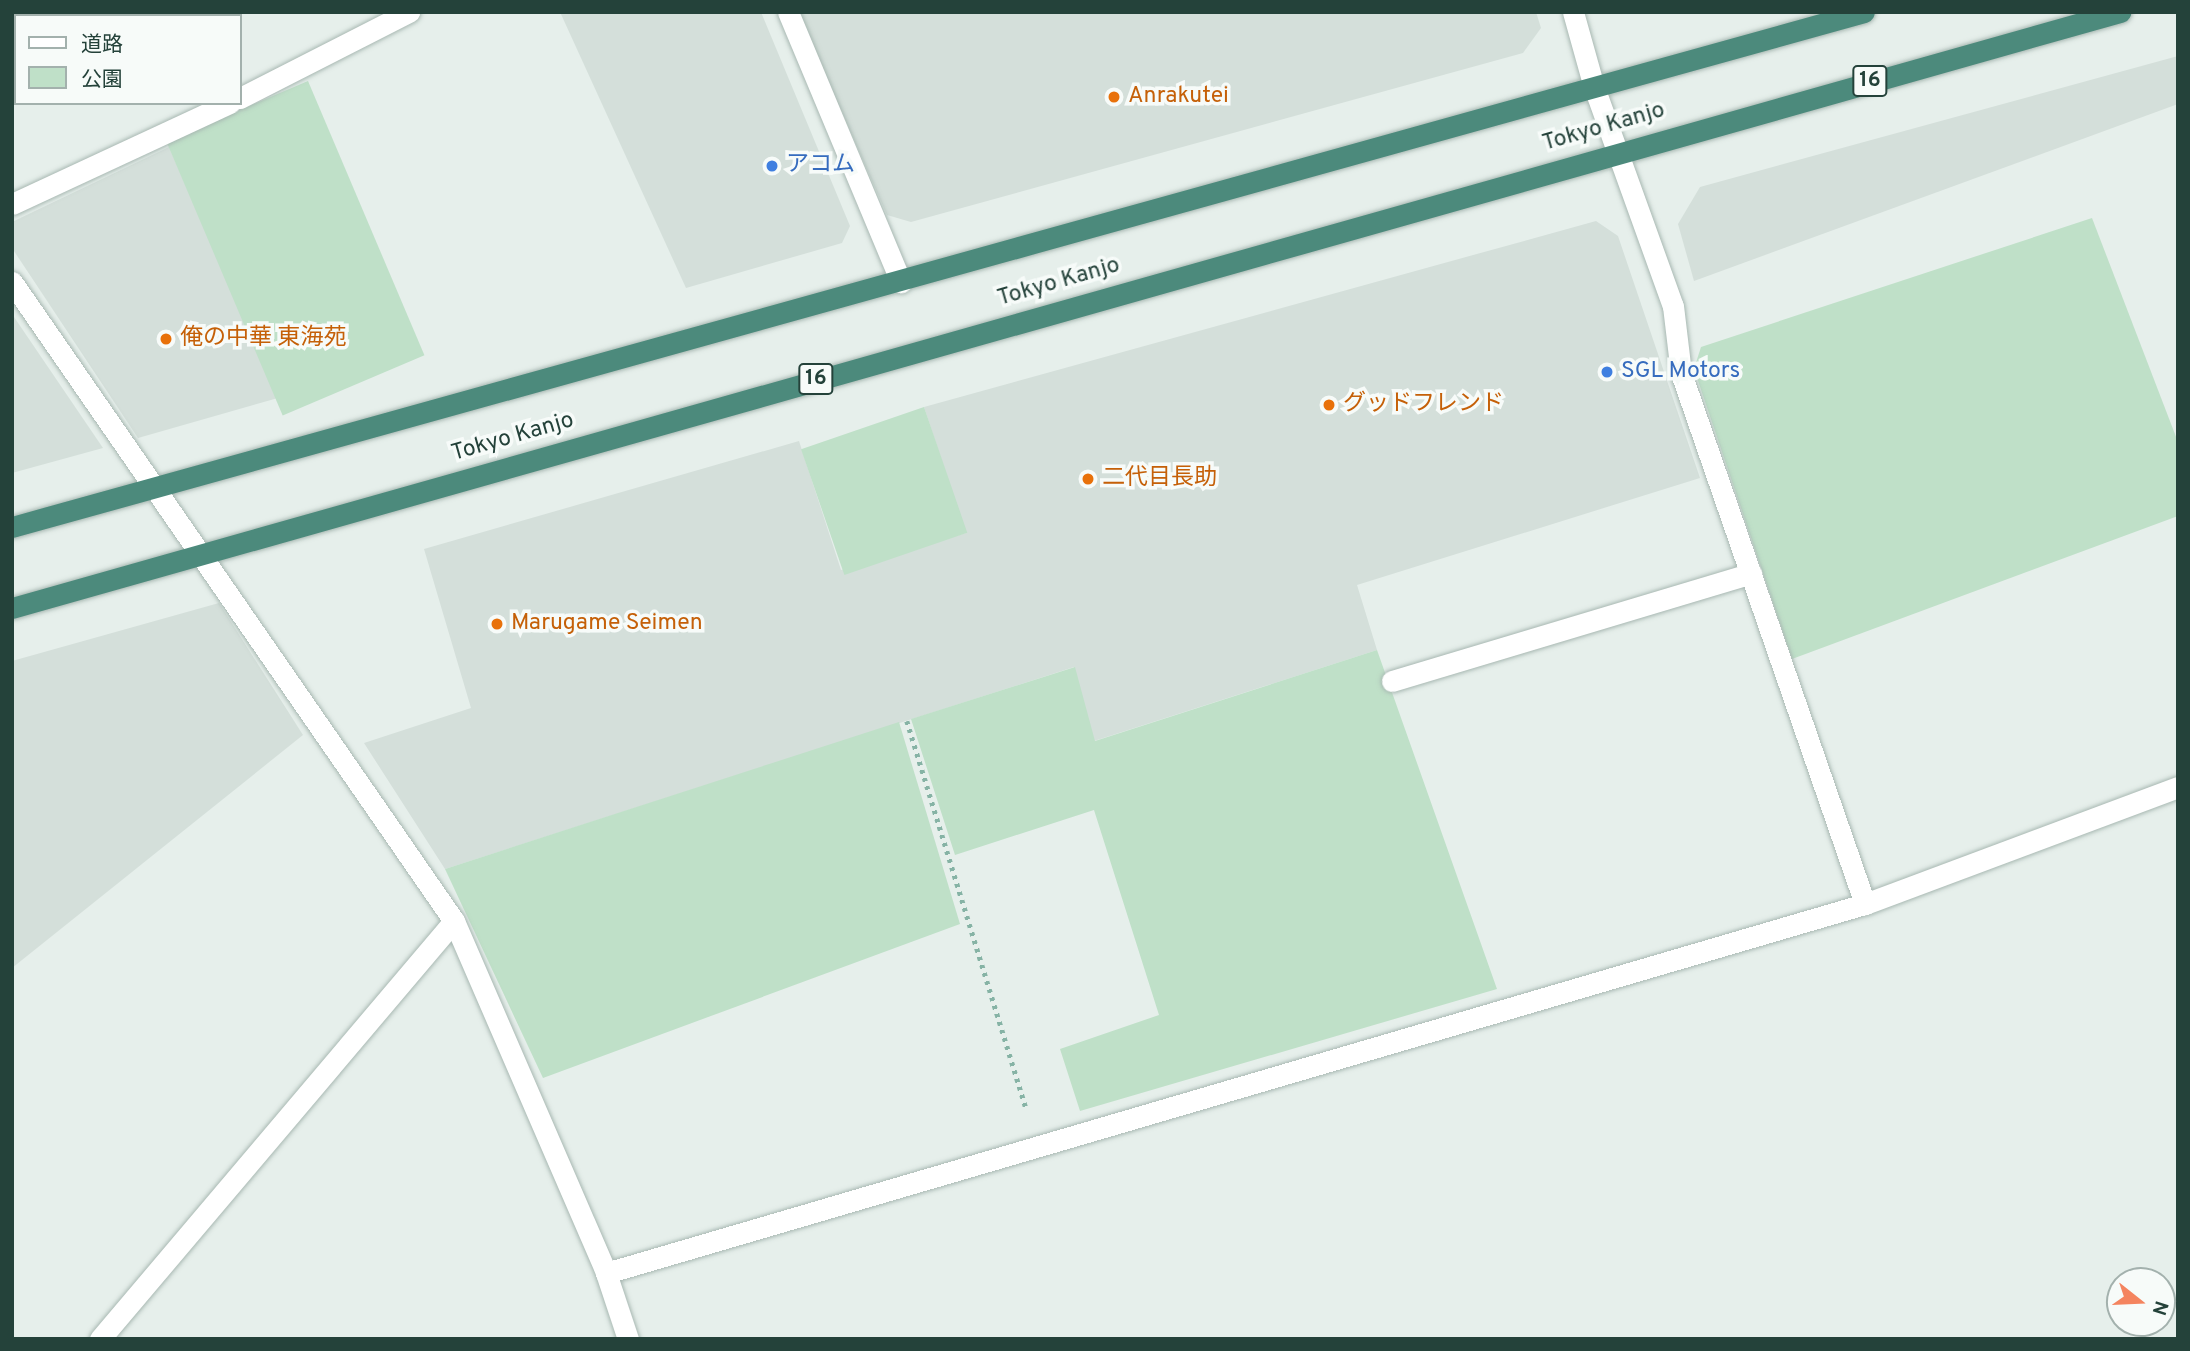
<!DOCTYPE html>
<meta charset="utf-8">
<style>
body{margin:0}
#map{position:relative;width:2190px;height:1351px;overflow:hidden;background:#e6efeb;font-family:Overpass,"Noto Sans JP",sans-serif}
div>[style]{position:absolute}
.built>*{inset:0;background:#d4dfda}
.green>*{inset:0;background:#bfe0c8;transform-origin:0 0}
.path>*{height:4.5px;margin-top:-2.25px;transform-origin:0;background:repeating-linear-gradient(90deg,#86b3a5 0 3.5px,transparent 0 8.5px)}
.roads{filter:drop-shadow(0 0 2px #a8b8b2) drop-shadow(0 0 2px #a8b8b2)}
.minor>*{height:21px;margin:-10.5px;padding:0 10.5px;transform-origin:10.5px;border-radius:10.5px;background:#fff}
.tertiary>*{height:21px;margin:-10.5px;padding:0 10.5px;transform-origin:10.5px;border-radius:10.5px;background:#fff}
.trunk>*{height:21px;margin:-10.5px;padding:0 10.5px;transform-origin:10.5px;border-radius:10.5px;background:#4c8a7c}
.dots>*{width:19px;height:19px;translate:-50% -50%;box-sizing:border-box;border:4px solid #f7fbf9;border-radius:50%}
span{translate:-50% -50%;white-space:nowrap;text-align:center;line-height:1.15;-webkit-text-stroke:7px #f7fbf9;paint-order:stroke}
.shield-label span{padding:2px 5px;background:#f7fbf9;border:2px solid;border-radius:5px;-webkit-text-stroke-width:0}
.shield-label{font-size:21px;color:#24423a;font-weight:700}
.food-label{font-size:23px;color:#c56008}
.left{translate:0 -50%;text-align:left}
.street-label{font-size:23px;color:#24423a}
.shop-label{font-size:23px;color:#366cbe}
.frame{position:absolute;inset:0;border:14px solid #24423a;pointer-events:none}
.legend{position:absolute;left:14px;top:14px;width:228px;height:91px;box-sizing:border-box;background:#f7fbf9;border:2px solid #a3b1ad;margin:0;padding:9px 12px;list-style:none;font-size:21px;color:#24423a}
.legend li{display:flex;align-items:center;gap:14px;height:35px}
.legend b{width:35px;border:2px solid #a3b1ad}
.north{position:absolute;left:2106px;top:1267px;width:70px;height:70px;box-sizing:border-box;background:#f7fbf9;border:2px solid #a3b1ad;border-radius:50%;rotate:108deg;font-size:19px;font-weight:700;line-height:28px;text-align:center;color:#24423a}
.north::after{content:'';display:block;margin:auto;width:24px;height:32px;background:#f4845f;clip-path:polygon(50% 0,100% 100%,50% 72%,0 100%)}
</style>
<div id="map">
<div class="built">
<div style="clip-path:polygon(560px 12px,761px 12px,850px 226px,842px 243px,686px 288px)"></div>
<div style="clip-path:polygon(798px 12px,1536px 12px,1541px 28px,1523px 53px,911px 222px,887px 215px)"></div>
<div style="clip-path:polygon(2178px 56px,2178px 104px,1694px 281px,1678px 224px,1700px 187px)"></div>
<div style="clip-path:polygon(169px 147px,278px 398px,138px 438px,12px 248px,12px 222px)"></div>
<div style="clip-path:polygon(1596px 221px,1618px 236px,1700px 478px,1357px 585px,1377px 650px,1094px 741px,1074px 667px,445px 869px,364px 743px,471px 708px,424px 549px,799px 441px,841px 570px,966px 533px,924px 407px)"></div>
<div style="clip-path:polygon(12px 314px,103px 448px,12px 473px)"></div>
<div style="clip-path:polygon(219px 603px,303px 735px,12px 968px,12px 661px)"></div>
</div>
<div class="green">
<div style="left:308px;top:81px;width:298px;height:154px;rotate:67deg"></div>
<div style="clip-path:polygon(2092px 218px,2178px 442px,2178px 516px,1792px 659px,1694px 369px,1701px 347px)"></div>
<div style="left:924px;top:407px;width:133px;height:130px;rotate:71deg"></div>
<div style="clip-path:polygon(1377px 650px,1497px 989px,1080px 1111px,1060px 1049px,1159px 1015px,1094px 810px,955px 855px,911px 719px,1075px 667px,1095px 741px)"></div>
<div style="clip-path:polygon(899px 722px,960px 924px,543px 1078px,445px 869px)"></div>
</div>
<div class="path">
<div style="left:907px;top:721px;width:405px;rotate:72.9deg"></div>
</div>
<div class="roads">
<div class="minor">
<div style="left:147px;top:12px;width:4px;rotate:63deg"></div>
<div style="left:788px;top:12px;width:293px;rotate:67.3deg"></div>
<div style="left:1594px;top:87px;width:233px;rotate:70.2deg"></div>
<div style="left:1673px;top:306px;width:67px;rotate:83.2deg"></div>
<div style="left:1681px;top:373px;width:562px;rotate:70.89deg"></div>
<div style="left:240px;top:98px;width:190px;rotate:-27deg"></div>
<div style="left:12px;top:204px;width:240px;rotate:-24.9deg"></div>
<div style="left:12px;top:282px;width:777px;rotate:55.33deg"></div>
<div style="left:454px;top:921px;width:383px;rotate:66.6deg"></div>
<div style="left:606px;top:1273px;width:70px;rotate:71.6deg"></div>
<div style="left:1392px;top:681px;width:375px;rotate:-16.7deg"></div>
<div style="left:606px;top:1273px;width:1312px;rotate:-16.34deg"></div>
<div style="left:1865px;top:904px;width:334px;rotate:-20.5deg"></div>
<div style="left:100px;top:1339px;width:548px;rotate:-49.74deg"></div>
</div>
<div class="tertiary">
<div style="left:1573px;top:12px;width:78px;rotate:74.4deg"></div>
</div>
<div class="trunk">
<div style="left:12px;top:527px;width:1922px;rotate:-15.54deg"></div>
<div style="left:12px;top:608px;width:2191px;rotate:-15.79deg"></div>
</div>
</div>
<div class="dots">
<div style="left:1114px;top:97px;background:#e8710a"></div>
<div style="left:772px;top:166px;background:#3f7fe0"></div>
<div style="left:166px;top:339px;background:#e8710a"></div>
<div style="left:1607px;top:372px;background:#3f7fe0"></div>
<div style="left:1329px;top:405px;background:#e8710a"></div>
<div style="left:1088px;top:479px;background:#e8710a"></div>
<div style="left:497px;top:624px;background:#e8710a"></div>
</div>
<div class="shield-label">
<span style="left:1870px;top:81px">16</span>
<span style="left:816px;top:379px">16</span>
</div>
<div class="food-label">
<span class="left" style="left:1128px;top:97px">Anrakutei</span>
<span class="left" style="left:180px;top:339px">俺の中華 東海苑</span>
<span class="left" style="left:1343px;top:405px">グッドフレンド</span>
<span class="left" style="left:1102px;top:479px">二代目長助</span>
<span class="left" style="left:511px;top:624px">Marugame Seimen</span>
</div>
<div class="street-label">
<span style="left:1604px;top:128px;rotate:-16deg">Tokyo Kanjo</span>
<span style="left:1059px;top:283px;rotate:-16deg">Tokyo Kanjo</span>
<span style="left:513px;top:438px;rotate:-16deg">Tokyo Kanjo</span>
</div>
<div class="shop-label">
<span class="left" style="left:786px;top:166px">アコム</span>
<span class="left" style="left:1621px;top:372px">SGL Motors</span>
</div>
<div class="frame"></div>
<ul class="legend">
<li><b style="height:9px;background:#fff"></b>道路</li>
<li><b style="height:19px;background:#bfe0c8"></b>公園</li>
</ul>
<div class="north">N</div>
</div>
